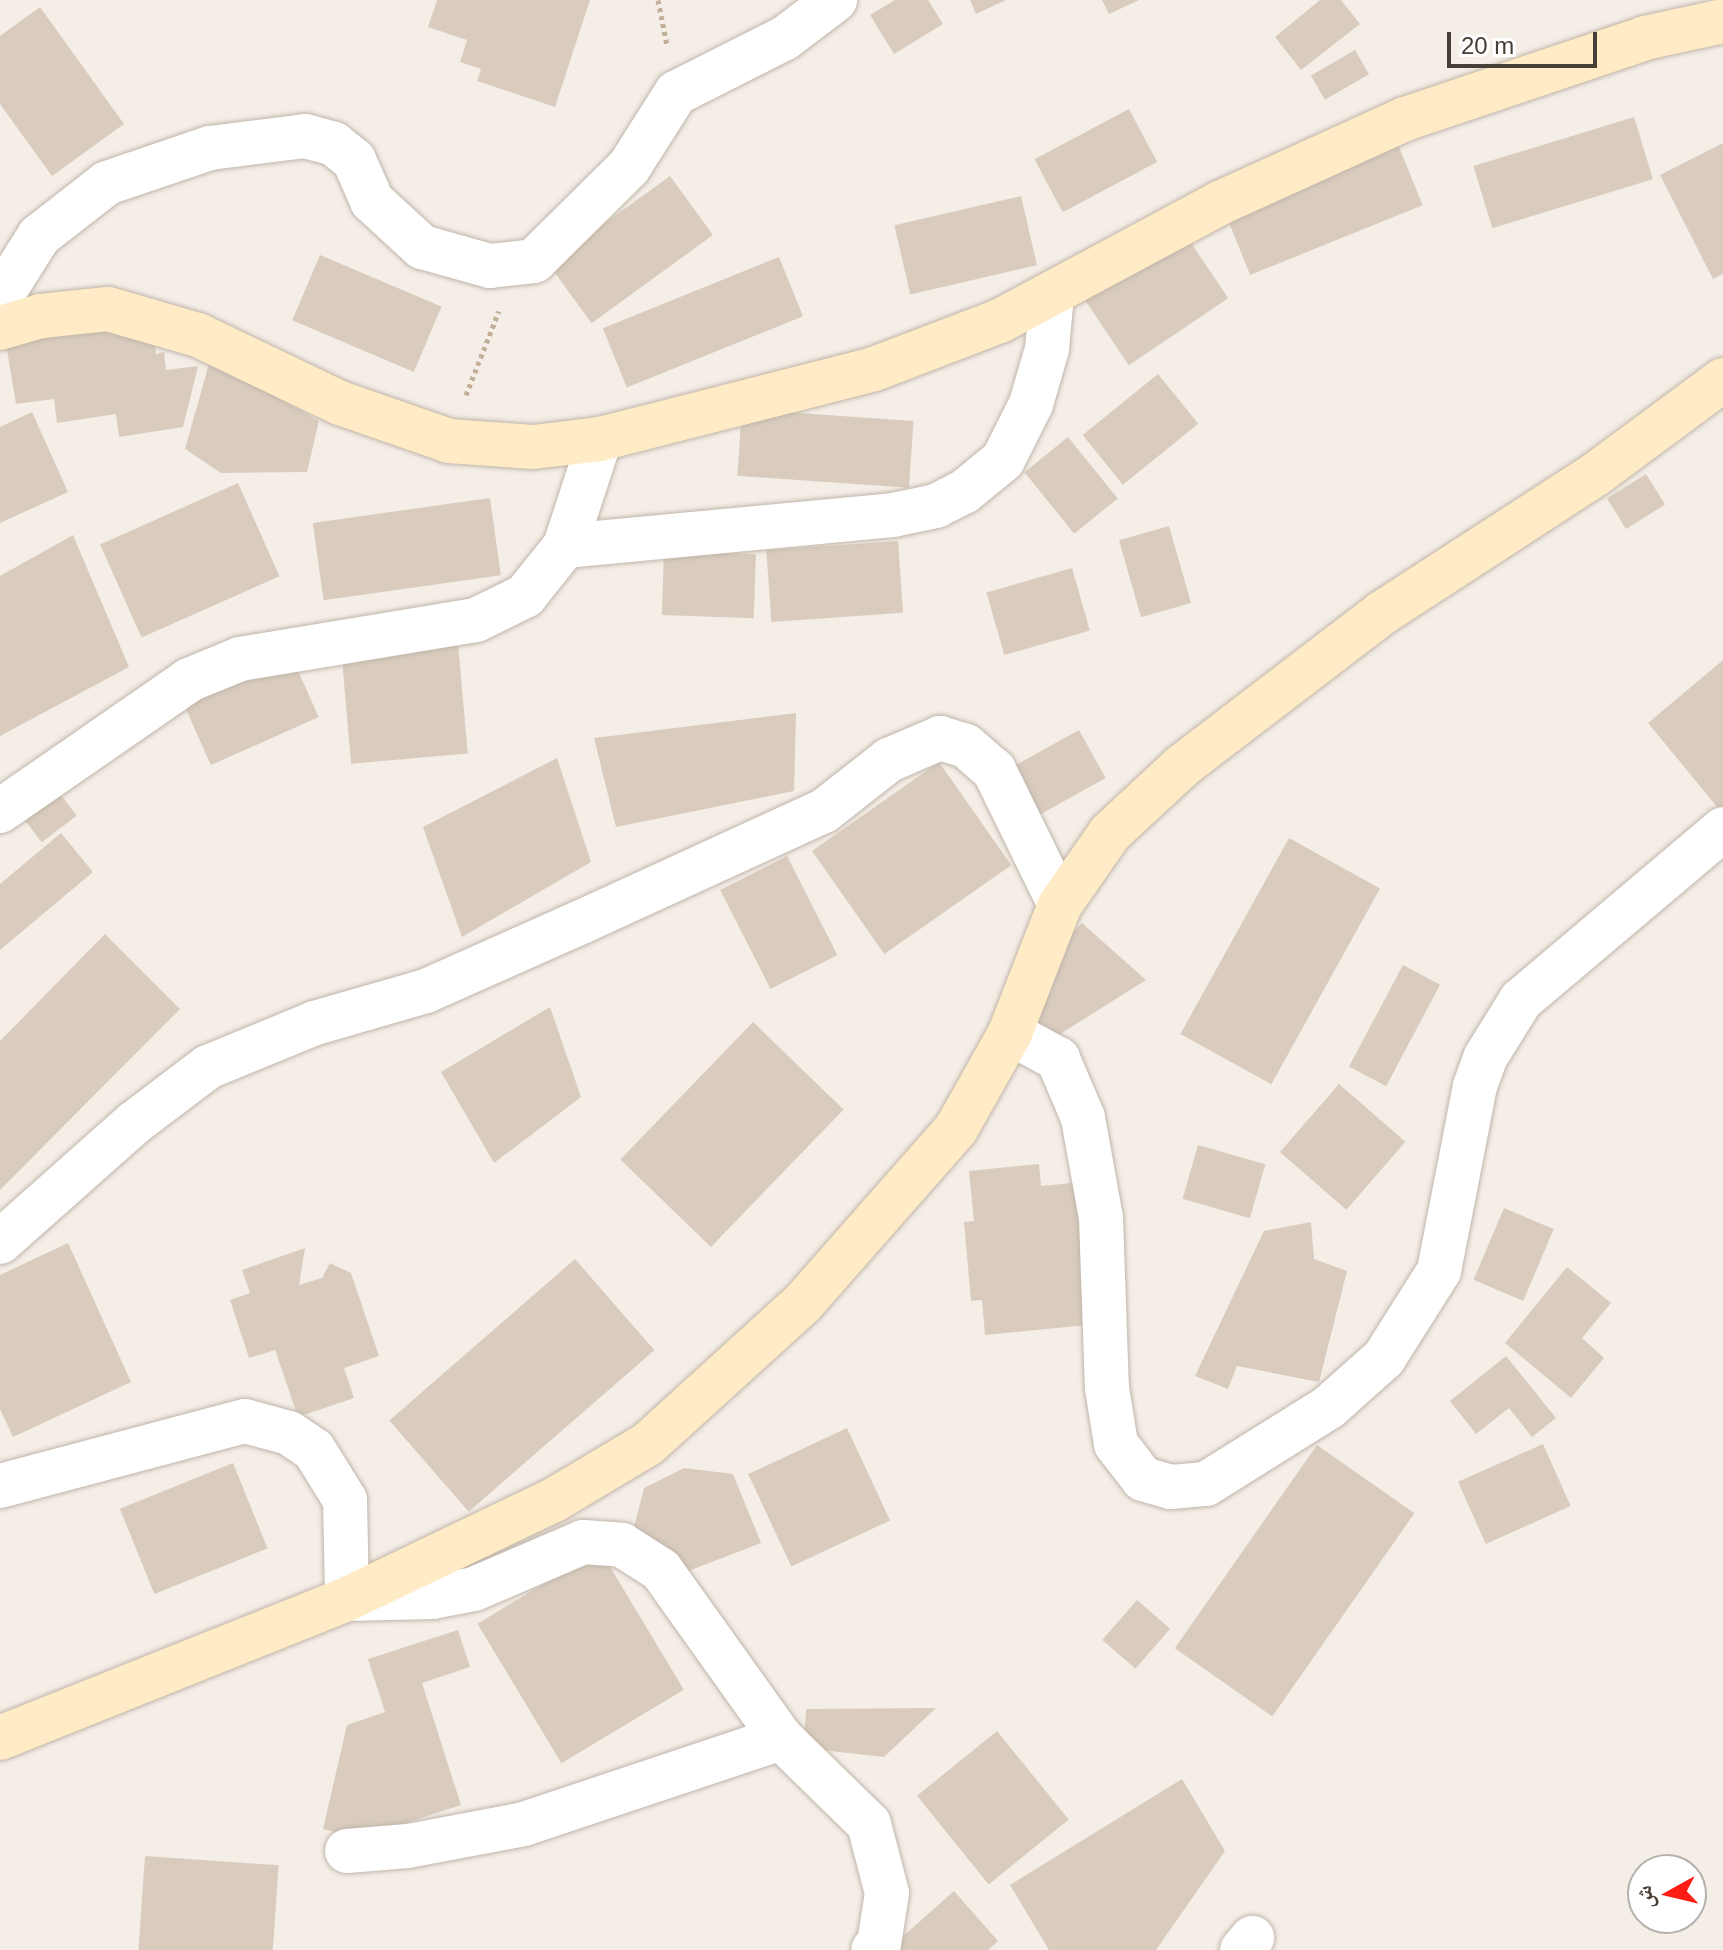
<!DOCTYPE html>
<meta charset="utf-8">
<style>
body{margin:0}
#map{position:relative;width:1723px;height:1950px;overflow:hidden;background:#f4eee7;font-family:Helvetica,"Noto Naskh Arabic",sans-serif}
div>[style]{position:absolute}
.building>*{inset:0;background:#d9ccbe;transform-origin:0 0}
.path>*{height:5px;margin-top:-2.5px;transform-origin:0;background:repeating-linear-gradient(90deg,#c2af99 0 4px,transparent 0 8px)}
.roads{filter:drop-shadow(0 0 2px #c0b5a9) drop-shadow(0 0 2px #c0b5a9)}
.minor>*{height:44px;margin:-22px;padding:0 22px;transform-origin:22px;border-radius:22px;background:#fff}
.secondary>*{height:44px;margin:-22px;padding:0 22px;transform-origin:22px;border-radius:22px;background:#ffebc5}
span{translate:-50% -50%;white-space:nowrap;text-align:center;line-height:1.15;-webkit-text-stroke:7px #fff;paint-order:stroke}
.north{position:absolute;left:1627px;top:1854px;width:80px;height:80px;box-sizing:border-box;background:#fff;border:2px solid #b5b2ae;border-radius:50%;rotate:262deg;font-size:22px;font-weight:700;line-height:32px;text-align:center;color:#473e35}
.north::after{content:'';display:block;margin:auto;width:28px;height:36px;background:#ff1c12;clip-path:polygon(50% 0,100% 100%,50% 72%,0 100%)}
.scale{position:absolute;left:1447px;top:32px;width:150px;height:36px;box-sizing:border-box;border:4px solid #473e35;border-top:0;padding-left:10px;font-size:24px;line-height:28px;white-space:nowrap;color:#473e35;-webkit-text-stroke:6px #fff;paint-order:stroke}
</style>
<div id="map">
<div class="building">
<div style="clip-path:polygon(437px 0,590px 0,555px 107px,477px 81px,481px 69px,460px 62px,467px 40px,428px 27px)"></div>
<div style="clip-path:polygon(895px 0,928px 0,943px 24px,894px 54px,870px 15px)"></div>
<div style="clip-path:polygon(970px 0,1006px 0,976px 14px)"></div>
<div style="clip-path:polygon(1102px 0,1139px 0,1109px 14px)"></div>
<div style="clip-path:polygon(1320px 0,1341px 0,1360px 24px,1301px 70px,1275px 37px)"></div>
<div style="clip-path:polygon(40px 7px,124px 124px,52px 176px,0 104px,0 36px)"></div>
<div style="left:1355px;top:50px;width:28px;height:51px;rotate:60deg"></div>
<div style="left:1129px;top:109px;width:60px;height:107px;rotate:62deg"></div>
<div style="left:1634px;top:117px;width:65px;height:168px;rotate:73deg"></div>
<div style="left:1393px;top:132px;width:79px;height:186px;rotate:68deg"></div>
<div style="clip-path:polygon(1723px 143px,1723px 274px,1713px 279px,1660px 175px)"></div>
<div style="left:670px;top:176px;width:73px;height:150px;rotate:54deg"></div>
<div style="left:1021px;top:196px;width:71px;height:130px;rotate:77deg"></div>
<div style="left:1183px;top:231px;width:81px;height:120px;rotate:56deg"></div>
<div style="left:320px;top:255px;width:132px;height:71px;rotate:23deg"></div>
<div style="left:779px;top:257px;width:64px;height:190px;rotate:68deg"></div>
<div style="clip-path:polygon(152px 323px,156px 354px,164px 352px,166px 370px,198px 366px,183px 427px,119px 437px,116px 414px,57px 423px,54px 399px,16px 404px,6px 344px)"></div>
<div style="clip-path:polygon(210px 360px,319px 421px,307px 472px,221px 473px,185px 449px)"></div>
<div style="left:1158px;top:374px;width:64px;height:97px;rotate:51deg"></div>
<div style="left:742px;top:409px;width:172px;height:67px;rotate:4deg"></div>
<div style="clip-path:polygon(32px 412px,68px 492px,0 523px,0 427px)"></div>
<div style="left:1068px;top:437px;width:79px;height:56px;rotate:51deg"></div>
<div style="left:1646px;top:474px;width:36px;height:46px;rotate:58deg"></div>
<div style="left:238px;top:483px;width:102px;height:151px;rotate:66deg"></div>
<div style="left:490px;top:498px;width:78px;height:179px;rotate:82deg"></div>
<div style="left:1169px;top:526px;width:80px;height:52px;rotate:74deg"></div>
<div style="clip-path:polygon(73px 535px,129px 667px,0 736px,0 576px)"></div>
<div style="left:898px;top:541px;width:72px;height:132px;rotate:86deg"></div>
<div style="left:664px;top:551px;width:92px;height:64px;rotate:2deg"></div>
<div style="left:1072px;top:568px;width:65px;height:89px;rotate:74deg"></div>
<div style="left:458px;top:643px;width:111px;height:117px;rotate:85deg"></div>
<div style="left:291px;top:655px;width:68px;height:118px;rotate:66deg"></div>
<div style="clip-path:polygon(1723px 660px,1723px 814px,1648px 723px)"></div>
<div style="clip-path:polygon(796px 713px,794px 791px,616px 827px,594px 738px)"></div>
<div style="left:1079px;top:730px;width:55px;height:75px;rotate:61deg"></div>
<div style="clip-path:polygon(557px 758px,591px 862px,462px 937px,423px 827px)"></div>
<div style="left:939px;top:762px;width:126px;height:155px;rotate:55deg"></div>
<div style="left:58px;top:791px;width:31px;height:44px;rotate:53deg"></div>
<div style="clip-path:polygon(61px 833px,93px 872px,0 950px,0 884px)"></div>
<div style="left:1289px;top:838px;width:104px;height:224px;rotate:29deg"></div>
<div style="left:787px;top:856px;width:111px;height:75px;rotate:63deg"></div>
<div style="clip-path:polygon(1082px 923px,1146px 980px,1049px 1041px,1034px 1026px,1065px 940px)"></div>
<div style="clip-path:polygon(105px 934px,180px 1009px,0 1190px,0 1041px)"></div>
<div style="left:1403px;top:965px;width:42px;height:115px;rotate:28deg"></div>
<div style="clip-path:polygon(550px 1007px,581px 1097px,494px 1163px,441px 1072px)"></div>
<div style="left:753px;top:1022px;width:126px;height:191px;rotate:44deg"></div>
<div style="left:1339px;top:1084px;width:88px;height:90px;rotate:41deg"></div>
<div style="left:1198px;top:1145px;width:70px;height:56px;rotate:16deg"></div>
<div style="clip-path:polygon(1039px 1164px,1041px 1186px,1083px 1182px,1097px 1324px,985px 1335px,982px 1300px,971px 1301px,964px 1222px,974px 1221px,969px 1171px)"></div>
<div style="left:1504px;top:1208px;width:54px;height:78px;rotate:23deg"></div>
<div style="clip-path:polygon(1311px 1222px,1314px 1259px,1347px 1271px,1319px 1382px,1237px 1366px,1228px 1389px,1195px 1376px,1264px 1231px)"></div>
<div style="clip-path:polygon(68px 1243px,131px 1382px,13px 1437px,0 1409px,0 1275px)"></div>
<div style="clip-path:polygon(305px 1248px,299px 1285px,322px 1278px,330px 1263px,351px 1273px,379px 1356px,344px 1368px,354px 1398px,298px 1417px,275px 1350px,249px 1358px,230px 1300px,250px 1293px,242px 1270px)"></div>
<div style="left:575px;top:1259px;width:121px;height:246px;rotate:49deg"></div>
<div style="clip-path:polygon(1567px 1267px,1611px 1303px,1582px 1338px,1604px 1358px,1571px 1398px,1505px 1343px)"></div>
<div style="clip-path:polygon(1506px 1356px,1556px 1418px,1532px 1437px,1509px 1408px,1476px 1434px,1450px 1401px)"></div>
<div style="left:847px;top:1428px;width:102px;height:109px;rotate:65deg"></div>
<div style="left:1543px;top:1444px;width:68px;height:93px;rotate:66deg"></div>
<div style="left:1317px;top:1445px;width:119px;height:248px;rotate:35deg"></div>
<div style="left:233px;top:1463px;width:92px;height:122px;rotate:68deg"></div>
<div style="clip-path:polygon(684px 1468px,733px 1474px,761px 1543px,678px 1575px,632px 1535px,644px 1488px)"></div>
<div style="left:600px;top:1550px;width:163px;height:143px;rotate:59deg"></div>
<div style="left:1137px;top:1600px;width:44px;height:53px;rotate:41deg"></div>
<div style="clip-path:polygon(458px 1630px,470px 1667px,422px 1683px,461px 1805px,360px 1838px,323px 1829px,347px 1725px,385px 1712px,368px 1659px)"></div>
<div style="clip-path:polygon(936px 1708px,884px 1757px,804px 1748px,806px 1709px)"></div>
<div style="left:997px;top:1731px;width:114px;height:103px;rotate:51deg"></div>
<div style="clip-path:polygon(1182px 1779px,1225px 1851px,1156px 1950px,1049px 1950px,1010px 1885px)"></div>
<div style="left:145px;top:1856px;width:134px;height:94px;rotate:4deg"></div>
<div style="clip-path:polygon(954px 1891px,998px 1941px,988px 1950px,895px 1950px,892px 1946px)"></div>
</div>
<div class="path">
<div style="left:658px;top:0;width:46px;rotate:78.7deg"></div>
<div style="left:466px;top:395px;width:90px;rotate:-68.6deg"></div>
</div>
<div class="roads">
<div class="minor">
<div style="left:0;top:298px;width:73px;rotate:-57.8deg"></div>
<div style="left:39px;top:236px;width:86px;rotate:-37.9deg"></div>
<div style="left:107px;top:183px;width:109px;rotate:-18.8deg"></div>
<div style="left:210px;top:148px;width:96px;rotate:-7.2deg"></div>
<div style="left:305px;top:136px;width:30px;rotate:15deg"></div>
<div style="left:334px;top:144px;width:26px;rotate:39deg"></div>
<div style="left:354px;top:160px;width:45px;rotate:66.3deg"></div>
<div style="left:372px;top:201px;width:68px;rotate:42.6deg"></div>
<div style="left:422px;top:247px;width:71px;rotate:15.6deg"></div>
<div style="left:490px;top:266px;width:44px;rotate:-6.5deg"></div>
<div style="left:534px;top:261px;width:134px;rotate:-44.7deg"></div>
<div style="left:629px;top:167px;width:88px;rotate:-57.6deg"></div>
<div style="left:676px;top:93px;width:122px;rotate:-26.8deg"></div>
<div style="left:785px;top:38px;width:63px;rotate:-37.2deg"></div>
<div style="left:565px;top:546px;width:329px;rotate:-5.4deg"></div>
<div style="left:893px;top:515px;width:44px;rotate:-11.8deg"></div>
<div style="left:936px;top:506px;width:31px;rotate:-27deg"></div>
<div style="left:964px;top:492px;width:50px;rotate:-39.4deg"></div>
<div style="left:1003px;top:460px;width:63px;rotate:-63.4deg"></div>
<div style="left:1031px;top:404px;width:57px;rotate:-73.8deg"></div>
<div style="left:1047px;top:349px;width:55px;rotate:-84.8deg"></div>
<div style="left:0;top:811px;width:230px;rotate:-34.7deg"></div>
<div style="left:189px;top:680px;width:55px;rotate:-22.4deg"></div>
<div style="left:240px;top:659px;width:239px;rotate:-9.4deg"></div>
<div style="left:476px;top:620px;width:55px;rotate:-26.1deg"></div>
<div style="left:525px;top:596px;width:64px;rotate:-51.3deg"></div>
<div style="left:565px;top:546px;width:113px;rotate:-71.9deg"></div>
<div style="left:1010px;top:1033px;width:55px;rotate:28.4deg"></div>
<div style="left:1058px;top:1059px;width:64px;rotate:67deg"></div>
<div style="left:1083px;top:1118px;width:102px;rotate:79.8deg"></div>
<div style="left:1101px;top:1218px;width:170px;rotate:88deg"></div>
<div style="left:1107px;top:1388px;width:57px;rotate:80.9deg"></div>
<div style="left:1116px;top:1444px;width:44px;rotate:52.4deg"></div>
<div style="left:1143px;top:1479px;width:29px;rotate:16deg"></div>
<div style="left:1171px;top:1487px;width:35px;rotate:-5deg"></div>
<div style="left:1206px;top:1484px;width:145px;rotate:-32deg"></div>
<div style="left:1329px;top:1407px;width:74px;rotate:-41.7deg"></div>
<div style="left:1384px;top:1358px;width:103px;rotate:-57.7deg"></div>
<div style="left:1439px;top:1271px;width:188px;rotate:-79deg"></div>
<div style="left:1475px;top:1086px;width:30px;rotate:-70deg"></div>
<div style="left:1485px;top:1058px;width:68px;rotate:-58.2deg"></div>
<div style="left:1521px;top:1000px;width:265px;rotate:-40.2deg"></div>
<div style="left:0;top:1242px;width:179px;rotate:-41.6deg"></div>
<div style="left:134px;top:1123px;width:93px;rotate:-37.1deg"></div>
<div style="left:208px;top:1067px;width:116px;rotate:-22.4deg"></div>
<div style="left:315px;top:1023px;width:116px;rotate:-16.1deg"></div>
<div style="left:426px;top:991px;width:170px;rotate:-24deg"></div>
<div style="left:581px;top:922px;width:267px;rotate:-24.6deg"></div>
<div style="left:824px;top:811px;width:83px;rotate:-38.1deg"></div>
<div style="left:889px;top:760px;width:56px;rotate:-23.3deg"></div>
<div style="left:940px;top:738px;width:27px;rotate:17deg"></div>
<div style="left:966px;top:746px;width:37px;rotate:41deg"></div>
<div style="left:994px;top:770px;width:150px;rotate:63.9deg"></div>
<div style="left:0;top:1486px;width:253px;rotate:-14.9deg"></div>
<div style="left:245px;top:1421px;width:46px;rotate:15.3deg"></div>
<div style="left:289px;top:1433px;width:30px;rotate:34deg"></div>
<div style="left:314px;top:1450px;width:59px;rotate:58.2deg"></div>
<div style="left:345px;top:1500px;width:99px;rotate:88.8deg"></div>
<div style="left:347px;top:1599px;width:86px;rotate:-1.3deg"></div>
<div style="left:433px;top:1597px;width:42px;rotate:-11deg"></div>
<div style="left:474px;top:1589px;width:119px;rotate:-23.3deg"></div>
<div style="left:583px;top:1542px;width:39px;rotate:4deg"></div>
<div style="left:622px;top:1545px;width:46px;rotate:32.7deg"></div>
<div style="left:661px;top:1570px;width:206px;rotate:54.5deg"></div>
<div style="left:781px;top:1738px;width:123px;rotate:44.3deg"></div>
<div style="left:869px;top:1824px;width:71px;rotate:75.4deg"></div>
<div style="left:887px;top:1893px;width:52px;rotate:98.9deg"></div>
<div style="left:879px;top:1944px;width:8px;rotate:135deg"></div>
<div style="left:347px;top:1851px;width:61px;rotate:-4.7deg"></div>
<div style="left:408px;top:1846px;width:118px;rotate:-10.7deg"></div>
<div style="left:524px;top:1824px;width:271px;rotate:-18.5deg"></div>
<div style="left:1242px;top:1950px;width:16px;rotate:-50deg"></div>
</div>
<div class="secondary">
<div style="left:0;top:328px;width:43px;rotate:-16.3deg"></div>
<div style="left:41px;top:316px;width:67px;rotate:-6deg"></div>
<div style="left:108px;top:309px;width:94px;rotate:16.1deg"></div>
<div style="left:198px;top:335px;width:157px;rotate:25.6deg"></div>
<div style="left:340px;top:403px;width:115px;rotate:19.2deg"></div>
<div style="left:449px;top:441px;width:84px;rotate:4.1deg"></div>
<div style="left:533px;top:447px;width:67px;rotate:-6.8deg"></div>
<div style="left:600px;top:439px;width:283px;rotate:-14.3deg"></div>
<div style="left:874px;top:369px;width:135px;rotate:-20.9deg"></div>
<div style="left:1000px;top:321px;width:250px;rotate:-28.2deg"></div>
<div style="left:1220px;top:203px;width:203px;rotate:-24.4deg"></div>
<div style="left:1405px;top:119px;width:253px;rotate:-18.6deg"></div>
<div style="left:1645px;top:38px;width:80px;rotate:-12.3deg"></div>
<div style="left:0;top:1738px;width:374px;rotate:-21.8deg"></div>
<div style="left:347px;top:1599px;width:229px;rotate:-25.6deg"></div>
<div style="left:554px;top:1500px;width:109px;rotate:-30.8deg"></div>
<div style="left:648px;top:1444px;width:210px;rotate:-42.3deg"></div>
<div style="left:803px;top:1303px;width:232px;rotate:-48.7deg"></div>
<div style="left:956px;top:1129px;width:110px;rotate:-60.6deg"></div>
<div style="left:1010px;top:1033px;width:137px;rotate:-68.7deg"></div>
<div style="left:1060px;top:905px;width:88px;rotate:-55.2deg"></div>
<div style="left:1110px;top:833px;width:98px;rotate:-42.9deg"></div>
<div style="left:1182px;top:766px;width:252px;rotate:-37.4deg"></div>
<div style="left:1382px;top:613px;width:255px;rotate:-33deg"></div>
<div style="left:1596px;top:474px;width:158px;rotate:-36.5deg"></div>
</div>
</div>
<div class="north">ش</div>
<div class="scale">20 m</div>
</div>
